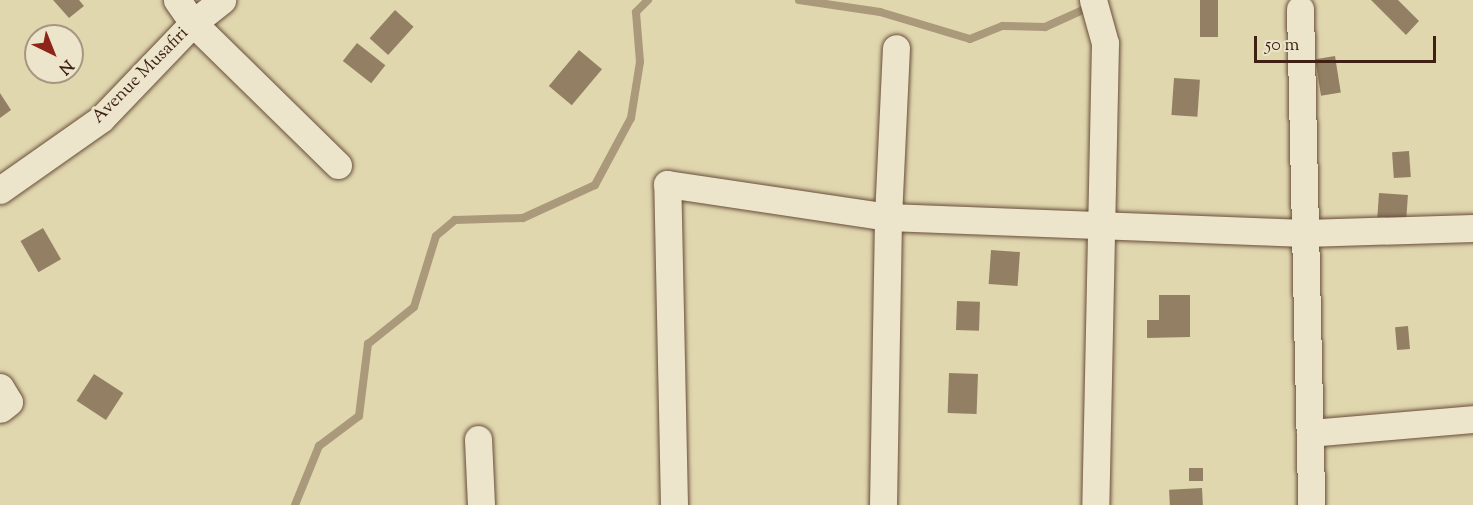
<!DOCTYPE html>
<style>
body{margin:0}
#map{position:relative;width:1473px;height:505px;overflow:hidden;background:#e1d7af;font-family:"Sorts Mill Goudy",serif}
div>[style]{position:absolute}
.stream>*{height:8px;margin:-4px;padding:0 4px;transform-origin:4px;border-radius:4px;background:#aa997a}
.building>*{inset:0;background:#938064;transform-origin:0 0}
.roads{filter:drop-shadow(0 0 2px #684e3a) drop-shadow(0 0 2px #684e3a)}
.street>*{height:27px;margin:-13.5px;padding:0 13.5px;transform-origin:13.5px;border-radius:13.5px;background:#ece5cb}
span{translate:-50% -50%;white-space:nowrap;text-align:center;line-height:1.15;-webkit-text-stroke:6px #ece5cb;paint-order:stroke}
.street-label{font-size:18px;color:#3f2113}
.north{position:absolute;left:24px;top:24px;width:60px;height:60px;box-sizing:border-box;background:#ece5cb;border:2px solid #a79781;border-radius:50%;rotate:137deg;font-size:16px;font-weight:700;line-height:24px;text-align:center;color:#3f2113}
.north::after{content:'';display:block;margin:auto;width:21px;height:27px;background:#8f2418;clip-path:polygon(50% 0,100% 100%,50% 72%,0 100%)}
.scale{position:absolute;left:1254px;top:36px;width:182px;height:27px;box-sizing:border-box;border:3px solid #3f2113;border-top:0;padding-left:8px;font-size:18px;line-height:21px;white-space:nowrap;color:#3f2113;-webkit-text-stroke:4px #ece5cb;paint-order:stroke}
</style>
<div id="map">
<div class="stream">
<div style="left:799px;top:0;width:82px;rotate:8.4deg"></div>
<div style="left:880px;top:12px;width:94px;rotate:16.7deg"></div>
<div style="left:970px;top:39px;width:35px;rotate:-22deg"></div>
<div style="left:1003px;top:26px;width:42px;rotate:1.4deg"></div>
<div style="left:1045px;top:27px;width:51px;rotate:-24.1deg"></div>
<div style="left:295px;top:505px;width:64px;rotate:-67.9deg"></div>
<div style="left:319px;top:446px;width:50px;rotate:-36.9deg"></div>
<div style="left:359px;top:416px;width:73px;rotate:-82.9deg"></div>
<div style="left:368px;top:344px;width:59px;rotate:-38.8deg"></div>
<div style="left:414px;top:307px;width:74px;rotate:-72.8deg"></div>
<div style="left:436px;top:236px;width:25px;rotate:-40deg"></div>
<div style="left:455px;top:220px;width:68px;rotate:-1.7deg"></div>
<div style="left:523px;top:218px;width:79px;rotate:-24.6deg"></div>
<div style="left:595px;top:185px;width:76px;rotate:-61.8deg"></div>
<div style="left:631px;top:118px;width:57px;rotate:-80.9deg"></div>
<div style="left:640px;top:62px;width:50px;rotate:-94.6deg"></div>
<div style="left:636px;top:12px;width:17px;rotate:-45deg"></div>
</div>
<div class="building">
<div style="clip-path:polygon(53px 0,79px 0,84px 6px,69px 18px)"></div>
<div style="left:1200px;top:0;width:18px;height:37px"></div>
<div style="clip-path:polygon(1371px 0,1398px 0,1419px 21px,1406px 35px)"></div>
<div style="left:395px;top:10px;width:25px;height:38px;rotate:42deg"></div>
<div style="left:357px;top:43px;width:36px;height:23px;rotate:38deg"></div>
<div style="left:579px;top:50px;width:30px;height:47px;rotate:40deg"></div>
<div style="left:1335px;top:56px;width:37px;height:20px;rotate:81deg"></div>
<div style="left:1174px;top:78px;width:26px;height:37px;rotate:4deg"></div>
<div style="clip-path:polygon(0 93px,11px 110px,0 118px)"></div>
<div style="left:1409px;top:151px;width:26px;height:17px;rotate:86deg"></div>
<div style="left:1379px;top:193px;width:29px;height:36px;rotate:4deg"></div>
<div style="left:43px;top:228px;width:36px;height:26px;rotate:60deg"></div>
<div style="left:991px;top:250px;width:29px;height:34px;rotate:4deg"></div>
<div style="clip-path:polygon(1159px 295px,1190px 295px,1190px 337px,1147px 338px,1147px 320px,1159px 320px)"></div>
<div style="left:957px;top:301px;width:23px;height:29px;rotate:2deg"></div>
<div style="left:1408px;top:326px;width:23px;height:13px;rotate:85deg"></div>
<div style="left:949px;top:373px;width:29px;height:40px;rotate:2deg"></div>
<div style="left:94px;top:374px;width:35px;height:32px;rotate:33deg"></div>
<div style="left:1189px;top:468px;width:14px;height:13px"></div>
<div style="left:1202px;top:488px;width:17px;height:33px;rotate:87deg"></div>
</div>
<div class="roads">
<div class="street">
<div style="left:177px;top:0;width:28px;rotate:55deg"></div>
<div style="left:193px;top:23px;width:203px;rotate:44.4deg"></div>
<div style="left:1093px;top:0;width:45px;rotate:74.4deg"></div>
<div style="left:1105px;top:43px;width:462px;rotate:91.2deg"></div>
<div style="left:1300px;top:9px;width:496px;rotate:88.7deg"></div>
<div style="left:0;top:190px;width:123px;rotate:-35.1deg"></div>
<div style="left:101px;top:119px;width:133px;rotate:-46.2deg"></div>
<div style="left:193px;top:23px;width:37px;rotate:-38deg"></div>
<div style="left:0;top:387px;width:17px;rotate:59deg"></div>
<div style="left:9px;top:402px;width:11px;rotate:142deg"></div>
<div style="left:1310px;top:433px;width:164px;rotate:-4.9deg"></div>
<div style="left:478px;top:439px;width:66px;rotate:87.4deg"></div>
<div style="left:674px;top:505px;width:321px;rotate:-91.2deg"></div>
<div style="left:667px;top:184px;width:223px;rotate:8.5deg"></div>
<div style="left:888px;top:217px;width:417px;rotate:2.2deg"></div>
<div style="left:1305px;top:233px;width:168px;rotate:-1.7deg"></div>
<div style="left:883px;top:505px;width:288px;rotate:-89deg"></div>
<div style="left:888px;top:217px;width:169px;rotate:-87.3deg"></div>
</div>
</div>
<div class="street-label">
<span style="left:141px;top:76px;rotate:-45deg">Avenue Musafiri</span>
</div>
<div class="north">N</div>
<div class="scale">50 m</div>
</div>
